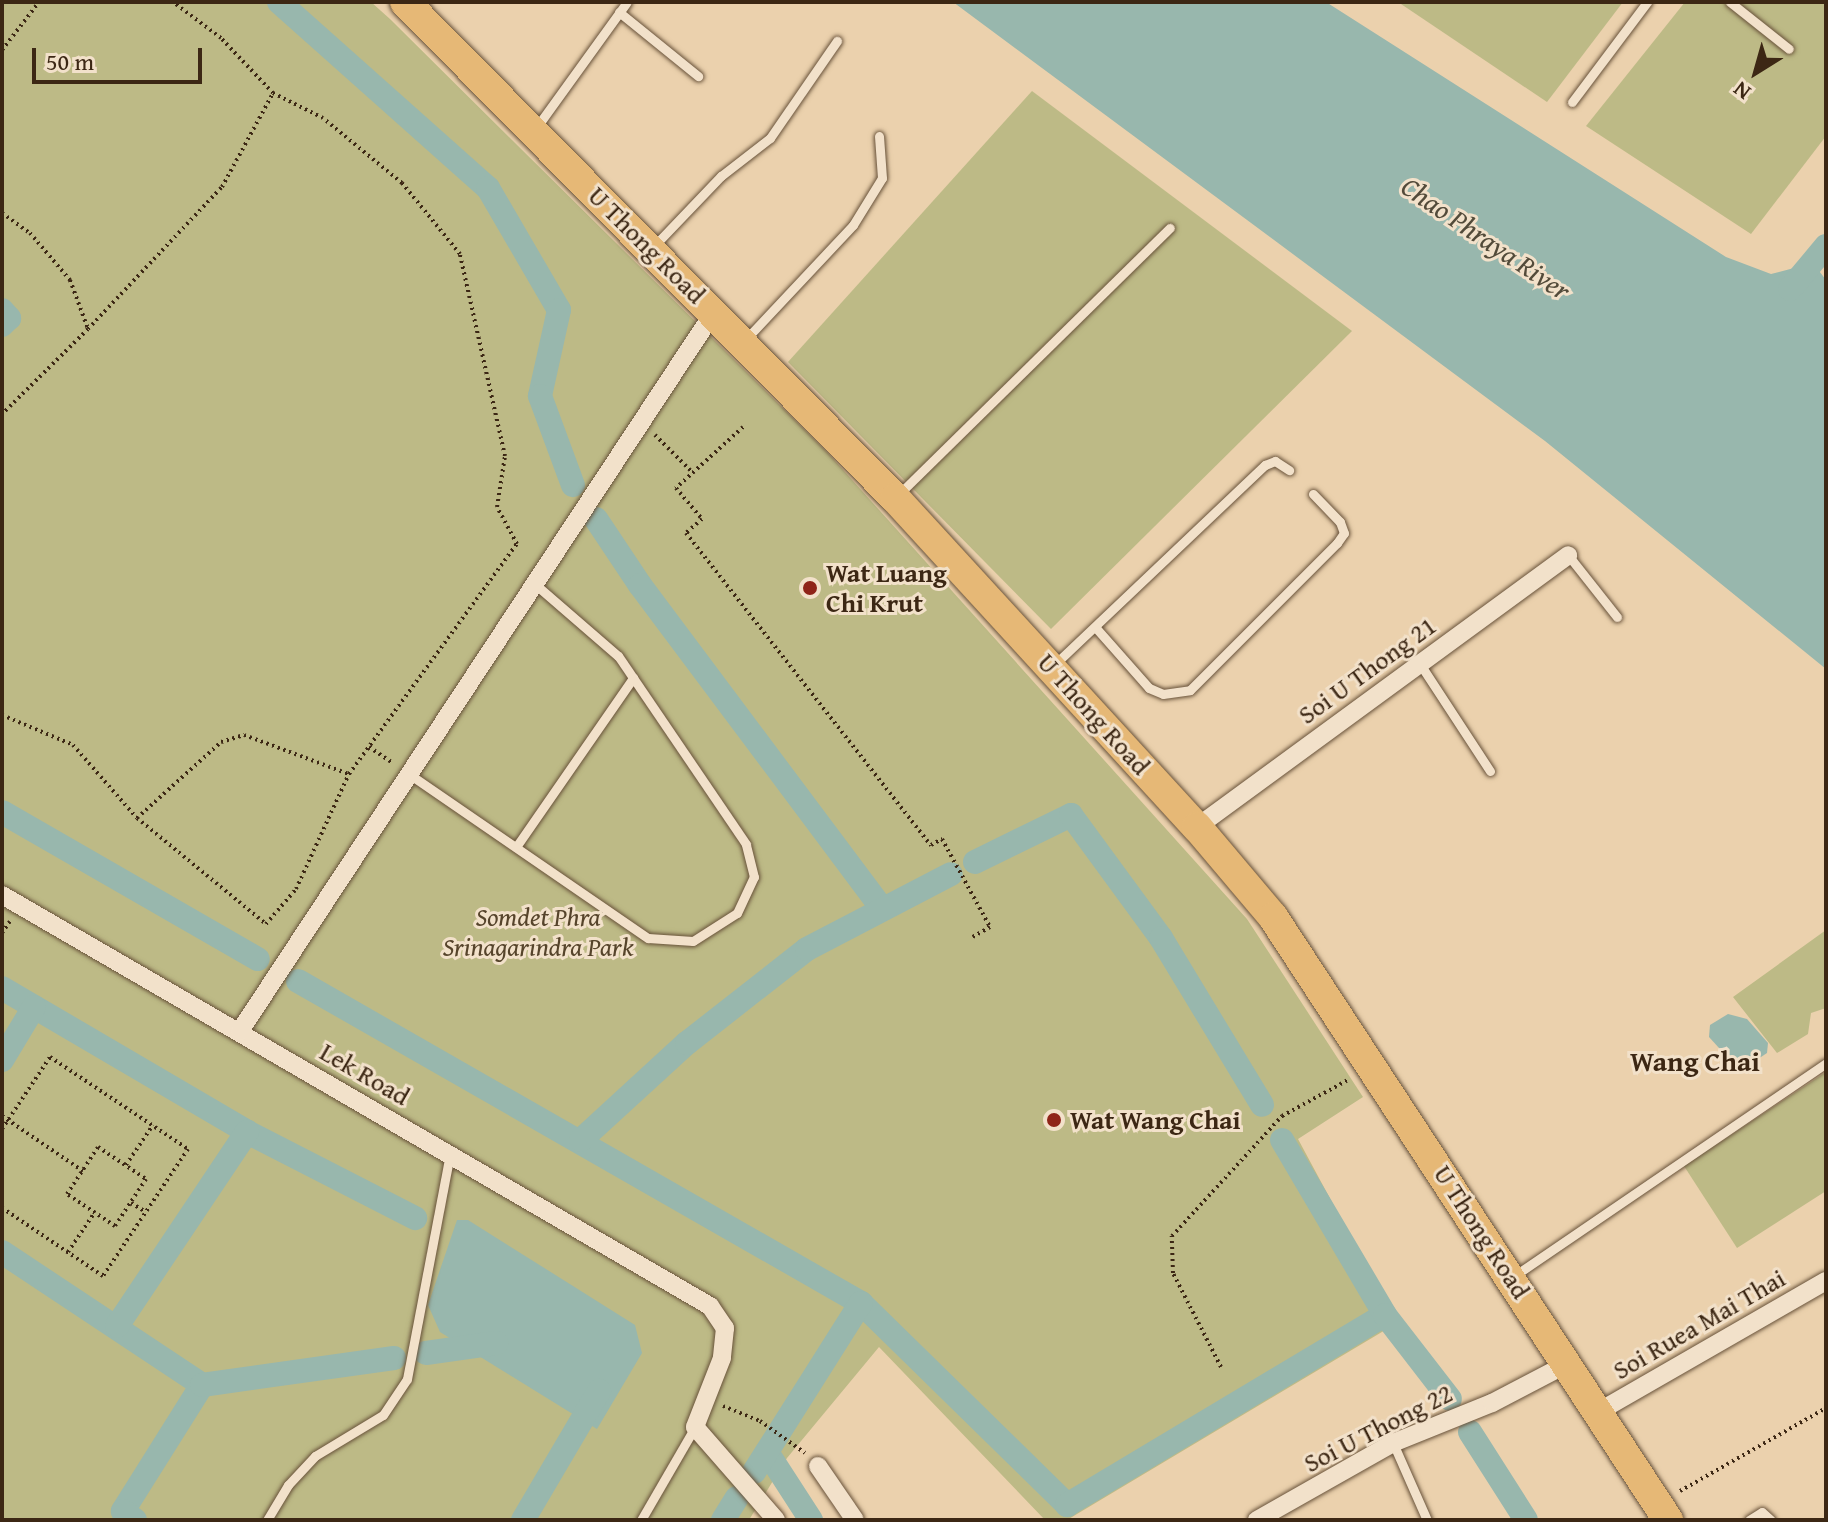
<!DOCTYPE html>
<style>
body{margin:0}
#map{position:relative;width:1828px;height:1522px;overflow:hidden;background:#ebd1ad;font-family:"Gentium Book Plus",serif}
div>[style]{position:absolute}
.green>*{inset:0;background:#bdba86}
.water>*{inset:0;background:#98b7ad}
.canal>*{height:24px;margin:-12px;padding:0 12px;transform-origin:12px;border-radius:12px;background:#98b7ad}
.path>*{height:4px;margin-top:-2px;transform-origin:0;background:repeating-linear-gradient(90deg,#3c2714 0 2px,transparent 0 6px)}
.roads{filter:drop-shadow(0 0 2px #68523a) drop-shadow(0 0 2px #68523a)}
.lane>*{height:9px;margin:-4.5px;padding:0 4.5px;transform-origin:4.5px;border-radius:4.5px;background:#f2e1ca}
.street>*{height:18px;margin:-9px;padding:0 9px;transform-origin:9px;border-radius:9px;background:#f2e1ca}
.primary>*{height:30px;margin:-15px;padding:0 15px;transform-origin:15px;border-radius:15px;background:#e6b876}
.dots>*{width:22px;height:22px;translate:-50% -50%;box-sizing:border-box;border:4px solid #f2e1ca;border-radius:50%}
span{translate:-50% -50%;white-space:nowrap;text-align:center;line-height:1.15;-webkit-text-stroke:6px #f2e1ca;paint-order:stroke}
.street-label{font-size:26px;color:#3c2714}
.poi-label{font-size:26px;color:#3c2714;font-weight:700}
.left{translate:0 -50%;text-align:left}
.park-label{font-size:26px;color:#56442b;font-style:italic}
.water-label{font-size:28px;color:#534b3a;font-style:italic}
.neighbourhood-label{font-size:28px;color:#3c2714;font-weight:700}
.frame{position:absolute;inset:0;border:4px solid #3c2714;pointer-events:none}
.north{position:absolute;left:1716px;top:32px;width:80px;height:80px;-webkit-text-stroke:6px #f2e1ca;paint-order:stroke;rotate:217deg;font-size:22px;font-weight:700;line-height:32px;text-align:center;color:#3c2714}
.north::after{content:'';display:block;margin:auto;width:28px;height:36px;background:#3c2714;clip-path:polygon(50% 0,100% 100%,50% 72%,0 100%)}
.scale{position:absolute;left:32px;top:48px;width:170px;height:36px;box-sizing:border-box;border:4px solid #3c2714;border-top:0;padding-left:10px;font-size:24px;line-height:28px;white-space:nowrap;color:#3c2714;-webkit-text-stroke:6px #f2e1ca;paint-order:stroke}
</style>
<div id="map">
<div class="green">
<div style="clip-path:polygon(2px 2px,371px 2px,390px 19px,827px 452px,1247px 919px,1363px 1097px,1298px 1139px,1397px 1323px,1067px 1520px,1045px 1520px,879px 1347px,787px 1458px,749px 1520px,2px 1520px)"></div>
<div style="clip-path:polygon(1398px 2px,1623px 2px,1547px 102px)"></div>
<div style="clip-path:polygon(1685px 2px,1826px 2px,1826px 136px,1751px 234px,1586px 126px)"></div>
<div style="clip-path:polygon(1032px 91px,1352px 331px,1051px 629px,788px 362px)"></div>
<div style="clip-path:polygon(1826px 930px,1826px 1008px,1811px 1013px,1808px 1034px,1777px 1053px,1733px 997px)"></div>
<div style="clip-path:polygon(1826px 1072px,1826px 1191px,1737px 1248px,1684px 1166px)"></div>
</div>
<div class="water">
<div style="clip-path:polygon(953px 2px,1326px 2px,1726px 257px,1771px 274px,1813px 263px,1826px 280px,1826px 669px,1545px 441px)"></div>
<div style="clip-path:polygon(1728px 1014px,1747px 1019px,1768px 1043px,1767px 1053px,1749px 1065px,1730px 1060px,1709px 1037px,1710px 1025px)"></div>
<div style="clip-path:polygon(457px 1220px,468px 1220px,635px 1325px,642px 1353px,597px 1429px,440px 1332px,428px 1305px)"></div>
</div>
<div class="canal">
<div style="left:279px;top:2px;width:280px;rotate:41.7deg"></div>
<div style="left:488px;top:188px;width:141px;rotate:59.8deg"></div>
<div style="left:559px;top:310px;width:88px;rotate:102.5deg"></div>
<div style="left:540px;top:396px;width:95px;rotate:69.7deg"></div>
<div style="left:1790px;top:289px;width:56px;rotate:-50.1deg"></div>
<div style="left:2px;top:310px;width:11px;rotate:49deg"></div>
<div style="left:9px;top:318px;width:10px;rotate:135deg"></div>
<div style="left:596px;top:519px;width:79px;rotate:56.3deg"></div>
<div style="left:640px;top:585px;width:404px;rotate:53.2deg"></div>
<div style="left:2px;top:812px;width:295px;rotate:29.9deg"></div>
<div style="left:975px;top:862px;width:107px;rotate:-26.1deg"></div>
<div style="left:1071px;top:815px;width:152px;rotate:53.8deg"></div>
<div style="left:1161px;top:938px;width:195px;rotate:58.8deg"></div>
<div style="left:298px;top:981px;width:649px;rotate:29.77deg"></div>
<div style="left:861px;top:1303px;width:289px;rotate:44.4deg"></div>
<div style="left:1067px;top:1505px;width:370px;rotate:-30.9deg"></div>
<div style="left:2px;top:988px;width:284px;rotate:30.4deg"></div>
<div style="left:247px;top:1132px;width:189px;rotate:27.1deg"></div>
<div style="left:2px;top:1060px;width:62px;rotate:-58.9deg"></div>
<div style="left:581px;top:1140px;width:144px;rotate:-42.5deg"></div>
<div style="left:687px;top:1043px;width:152px;rotate:-38.1deg"></div>
<div style="left:807px;top:949px;width:162px;rotate:-27.5deg"></div>
<div style="left:1282px;top:1140px;width:203px;rotate:59.5deg"></div>
<div style="left:1385px;top:1315px;width:106px;rotate:52.3deg"></div>
<div style="left:2px;top:1252px;width:240px;rotate:33.6deg"></div>
<div style="left:202px;top:1385px;width:149px;rotate:122.1deg"></div>
<div style="left:123px;top:1511px;width:15px;rotate:37deg"></div>
<div style="left:117px;top:1326px;width:234px;rotate:-56.2deg"></div>
<div style="left:426px;top:1353px;width:71px;rotate:-8.1deg"></div>
<div style="left:202px;top:1385px;width:194px;rotate:-8deg"></div>
<div style="left:1470px;top:1432px;width:104px;rotate:57.5deg"></div>
<div style="left:767px;top:1452px;width:81px;rotate:57.1deg"></div>
<div style="left:754px;top:1472px;width:200px;rotate:-57.7deg"></div>
<div style="left:523px;top:1520px;width:150px;rotate:-59.5deg"></div>
<div style="left:723px;top:1520px;width:26px;rotate:-58deg"></div>
</div>
<div class="path">
<div style="left:2px;top:50px;width:61px;rotate:-52.4deg"></div>
<div style="left:2px;top:213px;width:34px;rotate:36deg"></div>
<div style="left:30px;top:233px;width:62px;rotate:49.6deg"></div>
<div style="left:70px;top:280px;width:52px;rotate:69.8deg"></div>
<div style="left:88px;top:329px;width:121px;rotate:135.3deg"></div>
<div style="left:88px;top:329px;width:195px;rotate:-46.7deg"></div>
<div style="left:222px;top:187px;width:107px;rotate:-61.5deg"></div>
<div style="left:273px;top:93px;width:76px;rotate:-133.4deg"></div>
<div style="left:221px;top:38px;width:60px;rotate:-143.1deg"></div>
<div style="left:743px;top:427px;width:91px;rotate:137.7deg"></div>
<div style="left:676px;top:488px;width:40px;rotate:50deg"></div>
<div style="left:702px;top:519px;width:21px;rotate:139deg"></div>
<div style="left:686px;top:533px;width:397px;rotate:51.9deg"></div>
<div style="left:931px;top:845px;width:13px;rotate:-29deg"></div>
<div style="left:942px;top:839px;width:100px;rotate:61.4deg"></div>
<div style="left:990px;top:927px;width:20px;rotate:150deg"></div>
<div style="left:655px;top:435px;width:54px;rotate:45deg"></div>
<div style="left:2px;top:715px;width:77px;rotate:22.9deg"></div>
<div style="left:73px;top:745px;width:97px;rotate:48.8deg"></div>
<div style="left:137px;top:818px;width:167px;rotate:39.4deg"></div>
<div style="left:266px;top:924px;width:46px;rotate:-49.4deg"></div>
<div style="left:296px;top:889px;width:127px;rotate:-65.3deg"></div>
<div style="left:349px;top:774px;width:285px;rotate:-53.9deg"></div>
<div style="left:517px;top:544px;width:42px;rotate:-118.4deg"></div>
<div style="left:497px;top:507px;width:52px;rotate:-81.1deg"></div>
<div style="left:505px;top:456px;width:207px;rotate:-102.6deg"></div>
<div style="left:460px;top:254px;width:92px;rotate:-129.2deg"></div>
<div style="left:402px;top:183px;width:102px;rotate:-140.6deg"></div>
<div style="left:323px;top:118px;width:56px;rotate:-153.4deg"></div>
<div style="left:369px;top:747px;width:29px;rotate:34deg"></div>
<div style="left:137px;top:818px;width:113px;rotate:-42.1deg"></div>
<div style="left:221px;top:742px;width:24px;rotate:-17deg"></div>
<div style="left:244px;top:735px;width:112px;rotate:20.4deg"></div>
<div style="left:2px;top:933px;width:14px;rotate:-56deg"></div>
<div style="left:2px;top:1116px;width:98px;rotate:34.2deg"></div>
<div style="left:2px;top:1129px;width:87px;rotate:-56.3deg"></div>
<div style="left:50px;top:1057px;width:166px;rotate:33.7deg"></div>
<div style="left:188px;top:1149px;width:153px;rotate:123.8deg"></div>
<div style="left:103px;top:1276px;width:122px;rotate:-146deg"></div>
<div style="left:98px;top:1147px;width:58px;rotate:33.7deg"></div>
<div style="left:146px;top:1179px;width:56px;rotate:123.4deg"></div>
<div style="left:115px;top:1226px;width:58px;rotate:-146.3deg"></div>
<div style="left:67px;top:1194px;width:56px;rotate:-56.6deg"></div>
<div style="left:126px;top:1165px;width:48px;rotate:-56deg"></div>
<div style="left:131px;top:1203px;width:17px;rotate:31deg"></div>
<div style="left:68px;top:1252px;width:48px;rotate:-56deg"></div>
<div style="left:1221px;top:1367px;width:106px;rotate:-117.1deg"></div>
<div style="left:1173px;top:1273px;width:37px;rotate:-92deg"></div>
<div style="left:1172px;top:1236px;width:163px;rotate:-47.5deg"></div>
<div style="left:1282px;top:1116px;width:75px;rotate:-28.6deg"></div>
<div style="left:723px;top:1406px;width:40px;rotate:22deg"></div>
<div style="left:760px;top:1421px;width:55px;rotate:35.4deg"></div>
<div style="left:1680px;top:1491px;width:168px;rotate:-29.6deg"></div>
</div>
<div class="roads">
<div class="lane">
<div style="left:1730px;top:2px;width:75px;rotate:38.5deg"></div>
<div style="left:619px;top:12px;width:102px;rotate:39deg"></div>
<div style="left:1572px;top:102px;width:125px;rotate:-53.1deg"></div>
<div style="left:536px;top:128px;width:155px;rotate:-54.2deg"></div>
<div style="left:654px;top:246px;width:97px;rotate:-46.3deg"></div>
<div style="left:721px;top:176px;width:62px;rotate:-37.8deg"></div>
<div style="left:770px;top:138px;width:118px;rotate:-55.4deg"></div>
<div style="left:746px;top:339px;width:156px;rotate:-46.8deg"></div>
<div style="left:853px;top:225px;width:55px;rotate:-58.3deg"></div>
<div style="left:882px;top:178px;width:42px;rotate:-94.1deg"></div>
<div style="left:898px;top:495px;width:381px;rotate:-44.5deg"></div>
<div style="left:1568px;top:555px;width:79px;rotate:51.7deg"></div>
<div style="left:1096px;top:628px;width:80px;rotate:48.5deg"></div>
<div style="left:1149px;top:688px;width:15px;rotate:23deg"></div>
<div style="left:1163px;top:694px;width:27px;rotate:-8deg"></div>
<div style="left:1190px;top:690px;width:208px;rotate:-45deg"></div>
<div style="left:1337px;top:543px;width:12px;rotate:-55deg"></div>
<div style="left:1344px;top:533px;width:12px;rotate:-110deg"></div>
<div style="left:1340px;top:522px;width:39px;rotate:-134deg"></div>
<div style="left:1420px;top:664px;width:128px;rotate:56.8deg"></div>
<div style="left:1054px;top:665px;width:291px;rotate:-43.5deg"></div>
<div style="left:1265px;top:465px;width:11px;rotate:-22deg"></div>
<div style="left:1275px;top:461px;width:17px;rotate:33deg"></div>
<div style="left:409px;top:774px;width:290px;rotate:34.5deg"></div>
<div style="left:648px;top:938px;width:45px;rotate:3.8deg"></div>
<div style="left:693px;top:941px;width:52px;rotate:-32.5deg"></div>
<div style="left:737px;top:913px;width:40px;rotate:-65deg"></div>
<div style="left:754px;top:877px;width:34px;rotate:-104deg"></div>
<div style="left:746px;top:844px;width:227px;rotate:-124.2deg"></div>
<div style="left:618px;top:656px;width:110px;rotate:-139.1deg"></div>
<div style="left:516px;top:847px;width:206px;rotate:-55.3deg"></div>
<div style="left:1514px;top:1276px;width:378px;rotate:-34.3deg"></div>
<div style="left:1393px;top:1443px;width:84px;rotate:66.2deg"></div>
<div style="left:267px;top:1520px;width:41px;rotate:-59deg"></div>
<div style="left:288px;top:1485px;width:40px;rotate:-47deg"></div>
<div style="left:315px;top:1456px;width:79px;rotate:-31.1deg"></div>
<div style="left:383px;top:1415px;width:43px;rotate:-56.3deg"></div>
<div style="left:407px;top:1379px;width:229px;rotate:-79.2deg"></div>
<div style="left:641px;top:1520px;width:108px;rotate:-59.9deg"></div>
<div style="left:1749px;top:1520px;width:15px;rotate:-32deg"></div>
<div style="left:1762px;top:1512px;width:12px;rotate:42deg"></div>
</div>
<div class="street">
<div style="left:1197px;top:827px;width:460px;rotate:-36.2deg"></div>
<div style="left:2px;top:895px;width:819px;rotate:30.14deg"></div>
<div style="left:710px;top:1306px;width:27px;rotate:56deg"></div>
<div style="left:725px;top:1328px;width:30px;rotate:96deg"></div>
<div style="left:722px;top:1358px;width:74px;rotate:111.4deg"></div>
<div style="left:695px;top:1427px;width:123px;rotate:48.9deg"></div>
<div style="left:240px;top:1031px;width:861px;rotate:-56.61deg"></div>
<div style="left:1598px;top:1412px;width:263px;rotate:-29.9deg"></div>
<div style="left:818px;top:1466px;width:65px;rotate:55.6deg"></div>
<div style="left:1257px;top:1520px;width:156px;rotate:-29.5deg"></div>
<div style="left:1393px;top:1443px;width:107px;rotate:-22deg"></div>
<div style="left:1492px;top:1403px;width:85px;rotate:-27.5deg"></div>
</div>
<div class="primary">
<div style="left:405px;top:2px;width:697px;rotate:45.35deg"></div>
<div style="left:895px;top:498px;width:447px;rotate:47.5deg"></div>
<div style="left:1197px;top:827px;width:118px;rotate:49.8deg"></div>
<div style="left:1273px;top:917px;width:721px;rotate:56.77deg"></div>
</div>
</div>
<div class="dots">
<div style="left:810px;top:588px;background:#8f2418"></div>
<div style="left:1054px;top:1120px;background:#8f2418"></div>
</div>
<div class="street-label">
<span style="left:647px;top:245px;rotate:45deg">U Thong Road</span>
<span style="left:1367px;top:670px;rotate:-36deg">Soi U Thong 21</span>
<span style="left:1094px;top:714px;rotate:48deg">U Thong Road</span>
<span style="left:365px;top:1074px;rotate:30deg">Lek Road</span>
<span style="left:1482px;top:1232px;rotate:57deg">U Thong Road</span>
<span style="left:1699px;top:1324px;rotate:-30deg">Soi Ruea Mai Thai</span>
<span style="left:1378px;top:1428px;rotate:-27deg">Soi U Thong 22</span>
</div>
<div class="poi-label">
<span class="left" style="left:826px;top:588px">Wat Luang<br>Chi Krut</span>
<span class="left" style="left:1070px;top:1120px">Wat Wang Chai</span>
</div>
<div class="park-label">
<span style="left:538px;top:932px">Somdet Phra<br>Srinagarindra Park</span>
</div>
<div class="water-label">
<span style="left:1486px;top:238px;rotate:34deg">Chao Phraya River</span>
</div>
<div class="neighbourhood-label">
<span style="left:1695px;top:1061px">Wang Chai</span>
</div>
<div class="frame"></div>
<div class="north">N</div>
<div class="scale">50 m</div>
</div>
